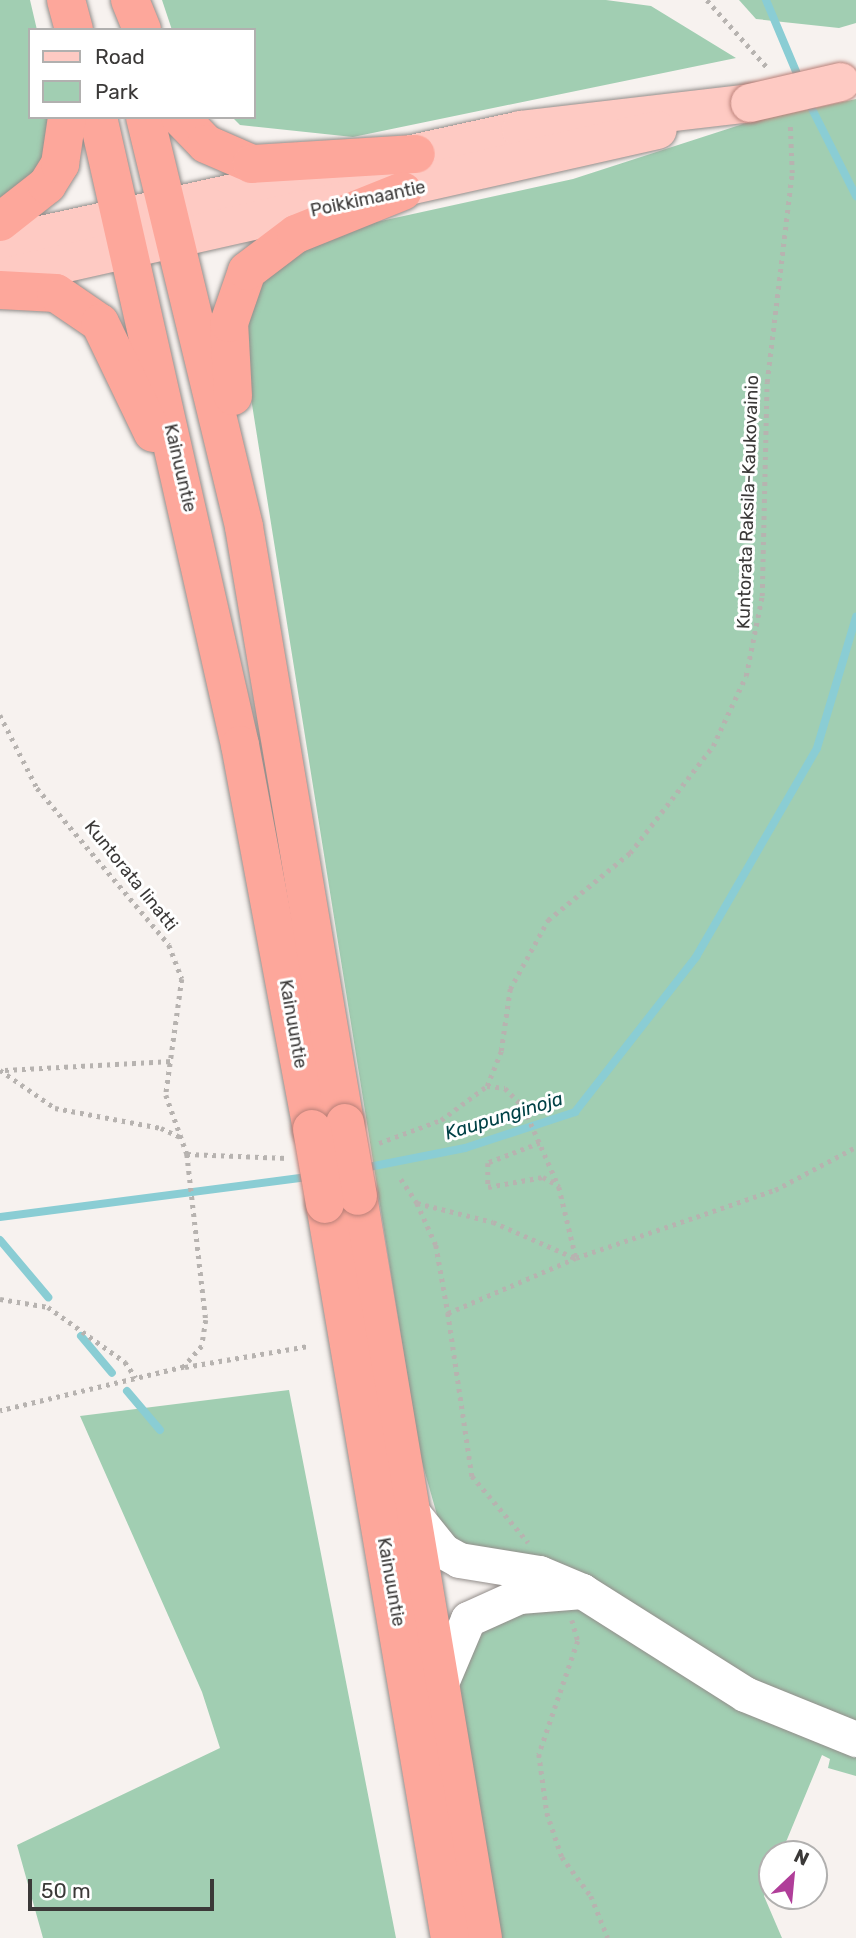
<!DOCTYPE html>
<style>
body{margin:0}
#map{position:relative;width:856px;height:1938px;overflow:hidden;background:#f7f2ef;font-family:Rubik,sans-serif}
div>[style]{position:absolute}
.green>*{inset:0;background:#a1ceb2}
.stream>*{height:8px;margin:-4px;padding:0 4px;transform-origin:4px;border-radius:4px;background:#8acdd4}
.path>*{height:4.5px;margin-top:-2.25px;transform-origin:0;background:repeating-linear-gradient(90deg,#b7b3b0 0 3.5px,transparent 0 8.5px)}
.roads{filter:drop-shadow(0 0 2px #938e8b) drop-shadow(0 0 2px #938e8b)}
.minor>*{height:35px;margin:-17.5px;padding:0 17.5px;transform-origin:17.5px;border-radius:17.5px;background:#fff}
.major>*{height:38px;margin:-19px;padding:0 19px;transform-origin:19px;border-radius:19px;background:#fecac3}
.highway>*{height:38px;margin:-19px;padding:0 19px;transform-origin:19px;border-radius:19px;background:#fda79b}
.bridges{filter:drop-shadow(0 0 2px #b98078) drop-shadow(0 0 2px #b98078)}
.major-bridge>*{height:38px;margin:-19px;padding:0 19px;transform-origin:19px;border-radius:19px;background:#fecac3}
.highway-bridge>*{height:38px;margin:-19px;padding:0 19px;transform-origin:19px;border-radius:19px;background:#fda79b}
span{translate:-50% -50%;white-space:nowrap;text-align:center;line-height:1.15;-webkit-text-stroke:6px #fff;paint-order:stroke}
.street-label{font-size:18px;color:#3b3938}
.water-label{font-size:19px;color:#004146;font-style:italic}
.legend{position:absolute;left:28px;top:28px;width:228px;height:91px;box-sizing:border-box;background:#fff;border:2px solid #b1b0af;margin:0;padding:9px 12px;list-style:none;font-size:21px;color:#3b3938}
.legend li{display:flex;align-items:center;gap:14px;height:35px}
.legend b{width:35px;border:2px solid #b1b0af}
.north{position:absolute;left:758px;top:1840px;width:70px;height:70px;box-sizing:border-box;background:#fff;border:2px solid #b1b0af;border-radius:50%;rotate:26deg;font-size:19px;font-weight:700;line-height:28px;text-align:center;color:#3b3938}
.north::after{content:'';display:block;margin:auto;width:24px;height:32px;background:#b03e99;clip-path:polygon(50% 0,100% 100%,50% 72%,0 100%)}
.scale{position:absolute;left:28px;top:1879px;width:186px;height:32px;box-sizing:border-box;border:4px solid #3b3938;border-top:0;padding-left:9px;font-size:21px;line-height:24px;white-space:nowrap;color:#3b3938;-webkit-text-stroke:5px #fff;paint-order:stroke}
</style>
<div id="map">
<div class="green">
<div style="clip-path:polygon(0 0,30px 0,37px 30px,30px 30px,30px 117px,55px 117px,47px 162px,0 206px)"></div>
<div style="clip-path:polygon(162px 0,606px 0,651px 6px,736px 58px,353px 137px,240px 125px,232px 117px,254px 117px,254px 30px,172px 30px)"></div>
<div style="clip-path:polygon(739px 0,856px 0,856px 23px,839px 28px,756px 19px)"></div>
<div style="clip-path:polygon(856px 99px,856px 1776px,828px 1768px,830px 1759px,822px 1755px,781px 1854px,772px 1854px,764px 1896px,782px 1938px,501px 1938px,457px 1689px,475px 1633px,526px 1606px,441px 1529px,420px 1455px,242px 342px,252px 297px,276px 261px,358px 226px,573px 179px,746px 123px)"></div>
<div style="clip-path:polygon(289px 1390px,396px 1938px,43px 1938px,17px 1845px,220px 1748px,202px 1692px,80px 1416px)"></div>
</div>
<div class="stream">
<div style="left:766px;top:0;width:88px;rotate:67.2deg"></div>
<div style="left:807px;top:99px;width:109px;rotate:63.2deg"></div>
<div style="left:364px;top:1168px;width:103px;rotate:-11.2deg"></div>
<div style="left:465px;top:1148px;width:116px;rotate:-18.1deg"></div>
<div style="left:575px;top:1112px;width:197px;rotate:-52deg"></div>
<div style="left:696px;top:957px;width:241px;rotate:-59.9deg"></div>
<div style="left:817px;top:748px;width:137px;rotate:-73.4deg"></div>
<div style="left:0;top:1217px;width:312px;rotate:-7.4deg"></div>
<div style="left:0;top:1240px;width:75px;rotate:49.9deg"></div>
<div style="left:81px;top:1336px;width:48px;rotate:50deg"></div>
<div style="left:127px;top:1391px;width:51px;rotate:49.8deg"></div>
</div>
<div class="path">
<div style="left:707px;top:0;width:90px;rotate:48.2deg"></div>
<div style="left:0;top:715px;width:82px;rotate:63.1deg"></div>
<div style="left:37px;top:788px;width:205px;rotate:49.9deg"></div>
<div style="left:169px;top:945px;width:36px;rotate:69deg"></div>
<div style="left:182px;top:979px;width:117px;rotate:97.9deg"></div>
<div style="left:166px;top:1095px;width:63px;rotate:70.4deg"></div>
<div style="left:187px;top:1154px;width:167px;rotate:83.5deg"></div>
<div style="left:206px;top:1320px;width:26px;rotate:99deg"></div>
<div style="left:202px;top:1346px;width:28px;rotate:131deg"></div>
<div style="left:184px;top:1367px;width:189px;rotate:166.6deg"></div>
<div style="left:0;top:1070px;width:67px;rotate:34.6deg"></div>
<div style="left:55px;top:1108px;width:108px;rotate:10.7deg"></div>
<div style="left:161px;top:1128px;width:23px;rotate:25deg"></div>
<div style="left:5px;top:1070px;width:167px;rotate:-3.1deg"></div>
<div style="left:487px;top:1086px;width:18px;rotate:6deg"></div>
<div style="left:505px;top:1088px;width:28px;rotate:46deg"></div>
<div style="left:524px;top:1108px;width:86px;rotate:66.1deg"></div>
<div style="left:559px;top:1187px;width:73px;rotate:76.5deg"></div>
<div style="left:379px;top:1143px;width:66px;rotate:-20.4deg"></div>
<div style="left:441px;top:1120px;width:57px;rotate:-36.5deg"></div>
<div style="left:487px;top:1086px;width:38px;rotate:-68deg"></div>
<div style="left:501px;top:1051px;width:63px;rotate:-81.7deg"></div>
<div style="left:510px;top:989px;width:79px;rotate:-61.2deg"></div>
<div style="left:548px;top:920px;width:106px;rotate:-39.3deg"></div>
<div style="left:630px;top:853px;width:135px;rotate:-52.2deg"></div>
<div style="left:713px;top:746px;width:77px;rotate:-64.8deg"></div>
<div style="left:746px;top:676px;width:82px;rotate:-78.7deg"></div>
<div style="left:762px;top:596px;width:214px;rotate:-88.7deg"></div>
<div style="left:767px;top:382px;width:210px;rotate:-83.2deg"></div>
<div style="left:792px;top:173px;width:49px;rotate:-92.3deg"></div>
<div style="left:540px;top:1143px;width:56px;rotate:159deg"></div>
<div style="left:488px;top:1163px;width:24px;rotate:90deg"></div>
<div style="left:488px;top:1187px;width:56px;rotate:-10.3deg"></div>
<div style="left:543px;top:1177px;width:18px;rotate:29deg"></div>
<div style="left:187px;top:1154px;width:101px;rotate:2.3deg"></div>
<div style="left:401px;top:1179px;width:29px;rotate:56deg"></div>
<div style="left:417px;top:1203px;width:78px;rotate:14deg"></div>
<div style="left:493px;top:1222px;width:90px;rotate:23.7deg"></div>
<div style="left:417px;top:1203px;width:46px;rotate:65.7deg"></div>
<div style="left:436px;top:1245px;width:69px;rotate:80deg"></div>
<div style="left:448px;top:1313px;width:139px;rotate:-23.3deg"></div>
<div style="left:576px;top:1258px;width:210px;rotate:-18.9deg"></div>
<div style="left:775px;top:1190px;width:92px;rotate:-28deg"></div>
<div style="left:0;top:1299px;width:49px;rotate:9.5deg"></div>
<div style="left:48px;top:1307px;width:95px;rotate:35.5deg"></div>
<div style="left:125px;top:1362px;width:19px;rotate:55deg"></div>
<div style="left:448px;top:1313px;width:165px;rotate:81.6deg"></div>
<div style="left:472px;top:1476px;width:87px;rotate:49.7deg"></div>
<div style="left:185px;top:1367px;width:125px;rotate:-9.7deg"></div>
<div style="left:572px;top:1620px;width:22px;rotate:74deg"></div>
<div style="left:578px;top:1641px;width:120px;rotate:109deg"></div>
<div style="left:539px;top:1754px;width:60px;rotate:82.3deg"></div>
<div style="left:547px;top:1813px;width:46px;rotate:71.2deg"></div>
<div style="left:562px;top:1857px;width:49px;rotate:53.4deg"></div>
<div style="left:591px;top:1896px;width:45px;rotate:68deg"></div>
</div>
<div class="roads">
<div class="minor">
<div style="left:410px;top:1510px;width:53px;rotate:51.2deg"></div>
<div style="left:443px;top:1551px;width:18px;rotate:29deg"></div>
<div style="left:459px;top:1560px;width:81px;rotate:9.2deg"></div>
<div style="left:539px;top:1573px;width:47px;rotate:22.7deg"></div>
<div style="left:582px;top:1591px;width:63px;rotate:175.5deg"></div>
<div style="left:519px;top:1596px;width:56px;rotate:155.7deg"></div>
<div style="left:468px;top:1619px;width:69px;rotate:112.9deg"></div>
<div style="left:582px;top:1591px;width:193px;rotate:32.3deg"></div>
<div style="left:745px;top:1694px;width:120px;rotate:22.1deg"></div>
</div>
<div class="major">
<div style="left:0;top:244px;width:533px;rotate:-12.34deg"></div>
<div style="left:521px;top:130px;width:231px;rotate:-6.7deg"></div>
<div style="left:0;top:278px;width:674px;rotate:-12.68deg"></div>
</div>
<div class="highway">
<div style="left:66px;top:0;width:31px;rotate:75deg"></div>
<div style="left:130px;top:0;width:32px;rotate:68deg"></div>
<div style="left:98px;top:117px;width:644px;rotate:77.26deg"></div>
<div style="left:240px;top:745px;width:391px;rotate:79.4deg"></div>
<div style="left:145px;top:117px;width:422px;rotate:76.4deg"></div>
<div style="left:244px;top:527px;width:604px;rotate:80.38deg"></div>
<div style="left:180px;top:117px;width:37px;rotate:46deg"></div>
<div style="left:206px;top:144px;width:50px;rotate:23.5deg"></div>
<div style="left:252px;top:164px;width:164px;rotate:-3.5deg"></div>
<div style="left:0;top:222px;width:60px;rotate:-38.2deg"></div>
<div style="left:47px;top:185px;width:25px;rotate:-58deg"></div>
<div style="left:60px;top:164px;width:48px;rotate:-81.5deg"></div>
<div style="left:0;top:290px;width:56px;rotate:3.1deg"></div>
<div style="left:56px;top:293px;width:53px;rotate:34.3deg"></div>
<div style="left:100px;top:323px;width:122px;rotate:64.3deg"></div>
<div style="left:233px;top:396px;width:73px;rotate:-93.1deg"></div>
<div style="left:229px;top:323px;width:55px;rotate:-70.9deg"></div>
<div style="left:247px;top:271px;width:61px;rotate:-37.1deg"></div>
<div style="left:296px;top:234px;width:115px;rotate:-21.9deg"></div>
<div style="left:358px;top:1196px;width:752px;rotate:80.44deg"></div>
<div style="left:325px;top:1204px;width:745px;rotate:80.34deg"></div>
</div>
</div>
<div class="bridges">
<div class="major-bridge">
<div style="left:750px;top:103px;width:93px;rotate:-13deg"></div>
</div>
<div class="highway-bridge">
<div style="left:345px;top:1123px;width:74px;rotate:79.9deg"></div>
<div style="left:312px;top:1129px;width:76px;rotate:80.2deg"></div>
</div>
</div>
<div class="street-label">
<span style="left:368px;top:199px;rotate:-12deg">Poikkimaantie</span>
<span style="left:180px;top:468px;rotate:77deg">Kainuuntie</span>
<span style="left:748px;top:502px;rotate:-88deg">Kuntorata Raksila-Kaukovainio</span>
<span style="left:131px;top:876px;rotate:51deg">Kuntorata Iinatti</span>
<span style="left:293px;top:1024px;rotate:80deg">Kainuuntie</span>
<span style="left:391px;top:1582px;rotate:80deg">Kainuuntie</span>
</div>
<div class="water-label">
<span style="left:504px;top:1116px;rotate:-17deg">Kaupunginoja</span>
</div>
<ul class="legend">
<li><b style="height:9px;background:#fecac3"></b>Road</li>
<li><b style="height:19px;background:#a1ceb2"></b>Park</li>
</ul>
<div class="north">N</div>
<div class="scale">50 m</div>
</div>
